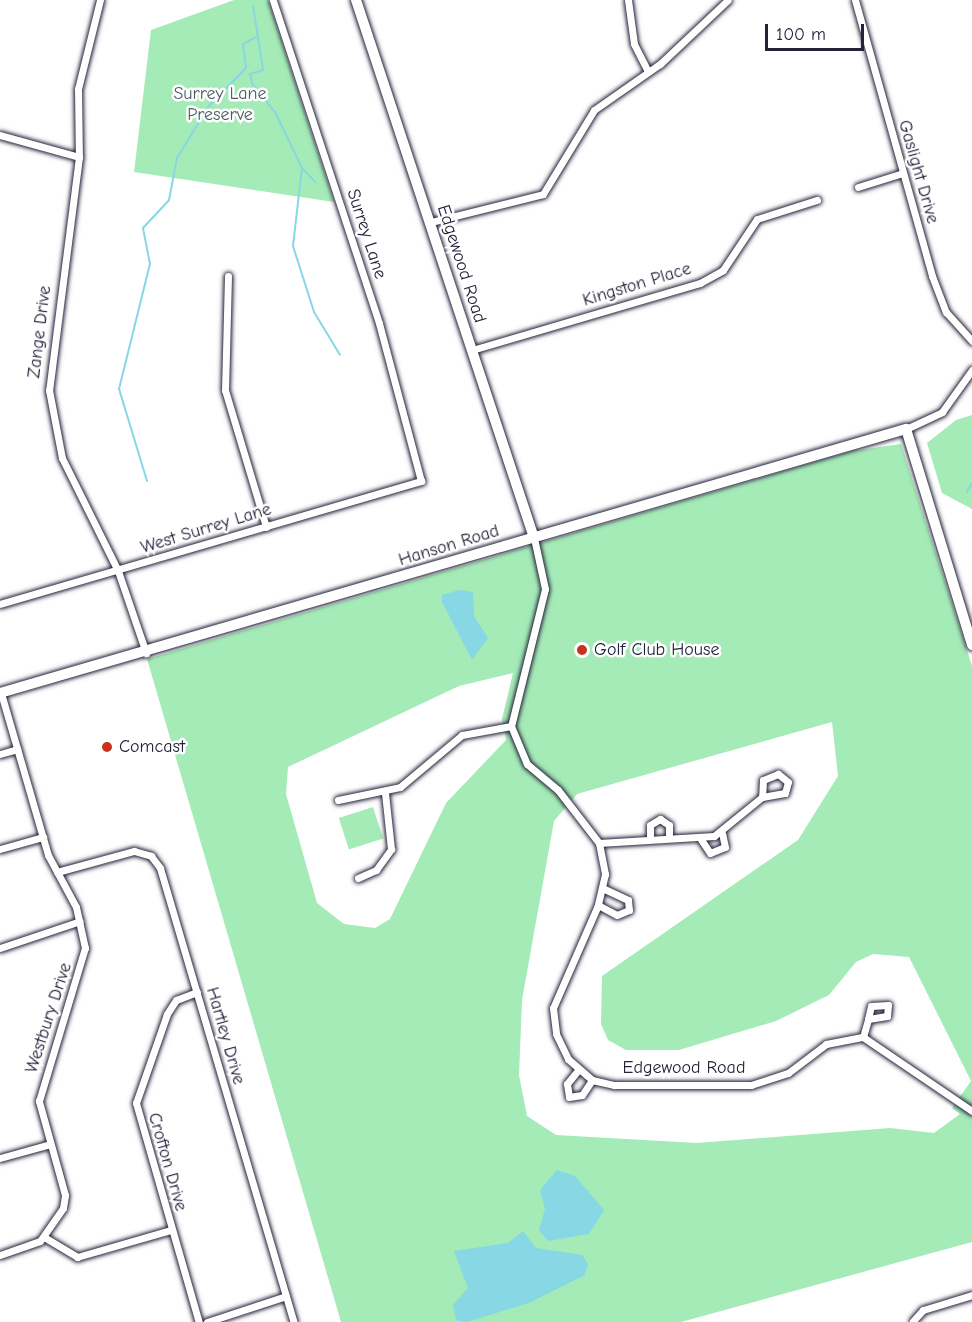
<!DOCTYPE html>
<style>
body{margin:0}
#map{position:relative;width:972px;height:1322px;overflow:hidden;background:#fff;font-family:"Comic Neue",sans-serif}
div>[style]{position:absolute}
.green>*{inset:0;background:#a5ebb7;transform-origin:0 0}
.water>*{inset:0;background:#87d7e4}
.stream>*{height:2px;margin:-1px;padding:0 1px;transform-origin:1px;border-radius:1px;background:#87d7e4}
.roads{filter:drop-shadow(0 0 2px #22223b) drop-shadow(0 0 2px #22223b)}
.street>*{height:7px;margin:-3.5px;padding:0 3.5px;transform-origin:3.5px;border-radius:3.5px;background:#fff}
.secondary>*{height:10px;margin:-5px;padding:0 5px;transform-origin:5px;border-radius:5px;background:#fff}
.dots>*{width:16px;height:16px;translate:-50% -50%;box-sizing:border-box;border:3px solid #fff;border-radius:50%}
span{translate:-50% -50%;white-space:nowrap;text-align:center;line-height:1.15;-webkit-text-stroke:5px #fff;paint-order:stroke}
.park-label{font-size:18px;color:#495e60}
.street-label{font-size:18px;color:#22223b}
.poi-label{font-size:18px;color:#22223b}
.left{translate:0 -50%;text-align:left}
.scale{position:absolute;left:765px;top:24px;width:99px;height:27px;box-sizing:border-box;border:3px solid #22223b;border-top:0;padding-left:8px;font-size:18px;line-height:21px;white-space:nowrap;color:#22223b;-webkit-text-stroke:4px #fff;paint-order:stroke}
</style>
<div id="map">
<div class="green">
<div style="clip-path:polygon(234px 0,268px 0,334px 202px,134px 172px,151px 30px)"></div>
<div style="clip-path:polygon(972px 415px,972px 509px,942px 493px,927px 443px,956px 420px)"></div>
<div style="clip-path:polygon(evenodd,901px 444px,972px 666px,972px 1242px,681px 1322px,341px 1322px,147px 659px,852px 451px,901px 444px,513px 673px,502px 719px,506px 740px,446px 803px,390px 919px,375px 928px,344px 924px,317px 903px,286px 794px,288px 767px,459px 686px,513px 673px,901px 444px,832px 722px,838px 776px,798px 840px,602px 976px,601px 1024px,608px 1040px,626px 1050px,679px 1050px,776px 1021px,829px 995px,856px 962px,873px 954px,909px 957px,971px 1081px,952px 1108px,960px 1114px,934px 1133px,890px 1128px,697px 1143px,556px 1135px,527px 1116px,519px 1075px,522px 1000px,554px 821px,577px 794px,832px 722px)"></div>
<div style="left:373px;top:807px;width:33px;height:36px;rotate:72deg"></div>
</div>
<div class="water">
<div style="clip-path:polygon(459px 590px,473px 592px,474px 616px,488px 638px,472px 660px,442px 602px,442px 595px)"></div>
<div style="clip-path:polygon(557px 1170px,575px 1176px,604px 1210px,589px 1234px,548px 1241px,539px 1230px,545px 1209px,540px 1190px)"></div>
<div style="clip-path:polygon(523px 1231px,536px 1248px,582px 1255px,588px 1264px,585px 1275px,529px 1303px,467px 1322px,456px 1320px,453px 1305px,468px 1288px,454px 1251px,508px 1243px)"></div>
</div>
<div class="stream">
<div style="left:253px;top:6px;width:65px;rotate:81.1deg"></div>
<div style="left:263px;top:70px;width:14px;rotate:163deg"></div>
<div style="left:250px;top:74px;width:9px;rotate:77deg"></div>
<div style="left:252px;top:83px;width:39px;rotate:52deg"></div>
<div style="left:276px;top:114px;width:60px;rotate:64.3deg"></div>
<div style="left:302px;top:168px;width:79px;rotate:96.6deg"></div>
<div style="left:293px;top:246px;width:69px;rotate:72.3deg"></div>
<div style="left:314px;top:312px;width:50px;rotate:58.8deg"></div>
<div style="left:303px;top:169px;width:18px;rotate:47deg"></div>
<div style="left:147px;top:481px;width:96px;rotate:-106.9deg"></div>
<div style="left:119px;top:389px;width:129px;rotate:-76.1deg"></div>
<div style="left:150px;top:264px;width:37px;rotate:-101deg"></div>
<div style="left:143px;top:228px;width:38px;rotate:-47deg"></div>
<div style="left:169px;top:200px;width:43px;rotate:-79.2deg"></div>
<div style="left:177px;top:158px;width:61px;rotate:-58.4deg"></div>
<div style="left:209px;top:106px;width:53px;rotate:-45.8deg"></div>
<div style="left:246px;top:68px;width:24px;rotate:-97deg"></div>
<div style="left:243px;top:44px;width:15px;rotate:-28deg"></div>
<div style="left:967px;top:492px;width:10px;rotate:-61deg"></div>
</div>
<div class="roads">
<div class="street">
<div style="left:100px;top:0;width:92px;rotate:103.9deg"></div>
<div style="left:78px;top:89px;width:68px;rotate:89.2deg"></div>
<div style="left:79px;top:157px;width:235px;rotate:97.3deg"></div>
<div style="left:49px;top:390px;width:69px;rotate:79.2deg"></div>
<div style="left:62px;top:458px;width:126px;rotate:63.6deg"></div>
<div style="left:118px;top:571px;width:87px;rotate:71.1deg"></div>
<div style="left:628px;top:0;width:44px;rotate:82.2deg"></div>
<div style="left:634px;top:44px;width:31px;rotate:63deg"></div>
<div style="left:855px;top:0;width:287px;rotate:74.4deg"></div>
<div style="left:932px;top:276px;width:39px;rotate:69deg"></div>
<div style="left:946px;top:312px;width:39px;rotate:48deg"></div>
<div style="left:0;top:135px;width:82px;rotate:15.6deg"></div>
<div style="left:858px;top:187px;width:47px;rotate:-17.3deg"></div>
<div style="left:431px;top:222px;width:115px;rotate:-14deg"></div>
<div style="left:543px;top:194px;width:98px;rotate:-58.7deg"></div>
<div style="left:594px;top:110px;width:80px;rotate:-34.9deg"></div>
<div style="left:660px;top:64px;width:93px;rotate:-43.3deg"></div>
<div style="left:228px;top:276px;width:114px;rotate:91.5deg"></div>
<div style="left:225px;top:390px;width:143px;rotate:73.3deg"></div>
<div style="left:472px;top:350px;width:238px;rotate:-16.4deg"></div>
<div style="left:700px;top:283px;width:26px;rotate:-29deg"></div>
<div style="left:723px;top:270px;width:61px;rotate:-56.3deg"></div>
<div style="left:757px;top:219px;width:63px;rotate:-17.6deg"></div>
<div style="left:906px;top:429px;width:40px;rotate:-25deg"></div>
<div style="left:942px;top:412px;width:52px;rotate:-54.5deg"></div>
<div style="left:534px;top:538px;width:52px;rotate:77.8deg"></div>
<div style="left:545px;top:589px;width:141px;rotate:103.9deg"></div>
<div style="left:511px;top:726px;width:41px;rotate:67.2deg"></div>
<div style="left:527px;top:764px;width:40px;rotate:40deg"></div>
<div style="left:558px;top:790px;width:67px;rotate:52.3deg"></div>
<div style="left:599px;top:843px;width:32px;rotate:79deg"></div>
<div style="left:605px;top:874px;width:32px;rotate:103deg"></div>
<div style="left:598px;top:905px;width:112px;rotate:113.6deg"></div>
<div style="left:553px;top:1008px;width:26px;rotate:83deg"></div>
<div style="left:556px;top:1034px;width:28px;rotate:64deg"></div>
<div style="left:568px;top:1059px;width:32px;rotate:41deg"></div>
<div style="left:592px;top:1080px;width:23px;rotate:13deg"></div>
<div style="left:614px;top:1085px;width:137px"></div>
<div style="left:751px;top:1085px;width:39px;rotate:-18deg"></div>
<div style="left:788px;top:1073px;width:48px;rotate:-37.3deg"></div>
<div style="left:826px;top:1044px;width:38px;rotate:-11deg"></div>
<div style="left:863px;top:1037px;width:132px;rotate:34.2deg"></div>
<div style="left:0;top:604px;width:439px;rotate:-16.3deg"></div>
<div style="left:421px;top:481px;width:163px;rotate:-104.9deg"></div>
<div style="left:379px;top:323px;width:340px;rotate:-108.2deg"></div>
<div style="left:0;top:754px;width:18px;rotate:-16deg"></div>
<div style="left:338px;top:800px;width:63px;rotate:-11.8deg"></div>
<div style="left:400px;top:787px;width:81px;rotate:-40deg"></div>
<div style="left:462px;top:735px;width:50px;rotate:-10.4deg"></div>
<div style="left:650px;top:837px;width:12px;rotate:-90deg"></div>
<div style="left:650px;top:825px;width:12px;rotate:-31deg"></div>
<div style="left:660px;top:819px;width:11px;rotate:34deg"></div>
<div style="left:669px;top:825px;width:13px;rotate:90deg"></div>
<div style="left:700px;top:838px;width:18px;rotate:56deg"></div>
<div style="left:710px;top:853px;width:16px;rotate:-22deg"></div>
<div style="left:725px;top:847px;width:14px;rotate:-102deg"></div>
<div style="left:599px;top:843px;width:115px;rotate:-3.5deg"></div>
<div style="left:714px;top:836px;width:62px;rotate:-39.1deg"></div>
<div style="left:762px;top:797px;width:23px;rotate:-10deg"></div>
<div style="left:785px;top:793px;width:11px;rotate:-75deg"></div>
<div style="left:788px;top:782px;width:13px;rotate:-141deg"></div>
<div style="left:778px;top:774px;width:16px;rotate:158deg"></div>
<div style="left:763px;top:780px;width:17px;rotate:93deg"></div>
<div style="left:0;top:849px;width:45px;rotate:-15.6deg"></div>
<div style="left:57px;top:872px;width:80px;rotate:-15.3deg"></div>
<div style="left:134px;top:851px;width:18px;rotate:16deg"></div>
<div style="left:151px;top:856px;width:15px;rotate:53deg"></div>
<div style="left:160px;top:868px;width:473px;rotate:73.6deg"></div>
<div style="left:358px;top:878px;width:20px;rotate:-24deg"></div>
<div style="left:376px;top:870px;width:26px;rotate:-54deg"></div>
<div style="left:391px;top:849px;width:56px;rotate:-96.1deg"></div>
<div style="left:598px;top:905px;width:21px;rotate:28deg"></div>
<div style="left:617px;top:915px;width:13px;rotate:-23deg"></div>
<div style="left:629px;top:910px;width:10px;rotate:-96deg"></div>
<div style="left:628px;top:900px;width:26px;rotate:-155deg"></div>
<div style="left:0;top:948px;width:84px;rotate:-18.6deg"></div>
<div style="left:197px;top:992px;width:22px;rotate:159deg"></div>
<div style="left:176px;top:1000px;width:17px;rotate:123deg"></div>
<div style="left:167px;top:1014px;width:94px;rotate:109.2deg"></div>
<div style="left:136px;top:1103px;width:228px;rotate:74deg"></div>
<div style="left:863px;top:1037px;width:19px;rotate:-74deg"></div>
<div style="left:868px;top:1019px;width:13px;rotate:-77deg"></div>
<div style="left:871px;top:1006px;width:17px;rotate:-3deg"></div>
<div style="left:888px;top:1005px;width:11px;rotate:95deg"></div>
<div style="left:887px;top:1016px;width:19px;rotate:171deg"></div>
<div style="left:579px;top:1069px;width:19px;rotate:129deg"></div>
<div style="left:567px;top:1084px;width:13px;rotate:81deg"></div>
<div style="left:569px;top:1097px;width:13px;rotate:-9deg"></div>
<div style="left:582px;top:1095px;width:18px;rotate:-56deg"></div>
<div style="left:0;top:1158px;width:52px;rotate:-15.6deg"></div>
<div style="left:44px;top:1237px;width:39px;rotate:31deg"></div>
<div style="left:77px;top:1257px;width:98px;rotate:-16deg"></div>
<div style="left:0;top:1255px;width:42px;rotate:-19.3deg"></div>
<div style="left:40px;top:1241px;width:40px;rotate:-55.1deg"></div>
<div style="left:63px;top:1208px;width:13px;rotate:-81deg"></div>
<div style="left:65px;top:1195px;width:98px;rotate:-105.5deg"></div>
<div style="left:39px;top:1101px;width:160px;rotate:-73.3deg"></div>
<div style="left:85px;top:948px;width:42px;rotate:-102.4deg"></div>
<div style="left:76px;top:907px;width:59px;rotate:-118.3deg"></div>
<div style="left:48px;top:855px;width:169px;rotate:-106.2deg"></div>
<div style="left:913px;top:1321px;width:15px;rotate:-48deg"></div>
<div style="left:923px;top:1310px;width:51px;rotate:-17deg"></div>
<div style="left:207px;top:1322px;width:83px;rotate:-18.2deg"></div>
</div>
<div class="secondary">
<div style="left:356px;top:0;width:567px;rotate:71.69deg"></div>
<div style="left:0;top:693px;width:944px;rotate:-16.25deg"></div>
<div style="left:906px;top:429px;width:226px;rotate:73deg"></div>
</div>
</div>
<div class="dots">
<div style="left:582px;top:650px;background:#c8321e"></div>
<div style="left:107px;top:747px;background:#c8321e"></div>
</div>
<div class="park-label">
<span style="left:220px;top:105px">Surrey Lane<br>Preserve</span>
</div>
<div class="street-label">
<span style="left:918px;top:172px;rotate:74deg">Gaslight Drive</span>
<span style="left:366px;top:234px;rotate:72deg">Surrey Lane</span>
<span style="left:461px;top:264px;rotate:72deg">Edgewood Road</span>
<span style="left:637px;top:285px;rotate:-17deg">Kingston Place</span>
<span style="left:40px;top:332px;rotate:-83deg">Zange Drive</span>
<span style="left:206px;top:529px;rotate:-17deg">West Surrey Lane</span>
<span style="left:449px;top:546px;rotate:-17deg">Hanson Road</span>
<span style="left:49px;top:1018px;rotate:-72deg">Westbury Drive</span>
<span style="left:225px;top:1036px;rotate:74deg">Hartley Drive</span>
<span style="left:684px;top:1068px">Edgewood Road</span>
<span style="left:167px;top:1162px;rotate:74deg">Crofton Drive</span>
</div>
<div class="poi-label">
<span class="left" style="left:594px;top:650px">Golf Club House</span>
<span class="left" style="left:119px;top:747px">Comcast</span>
</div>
<div class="scale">100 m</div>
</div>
